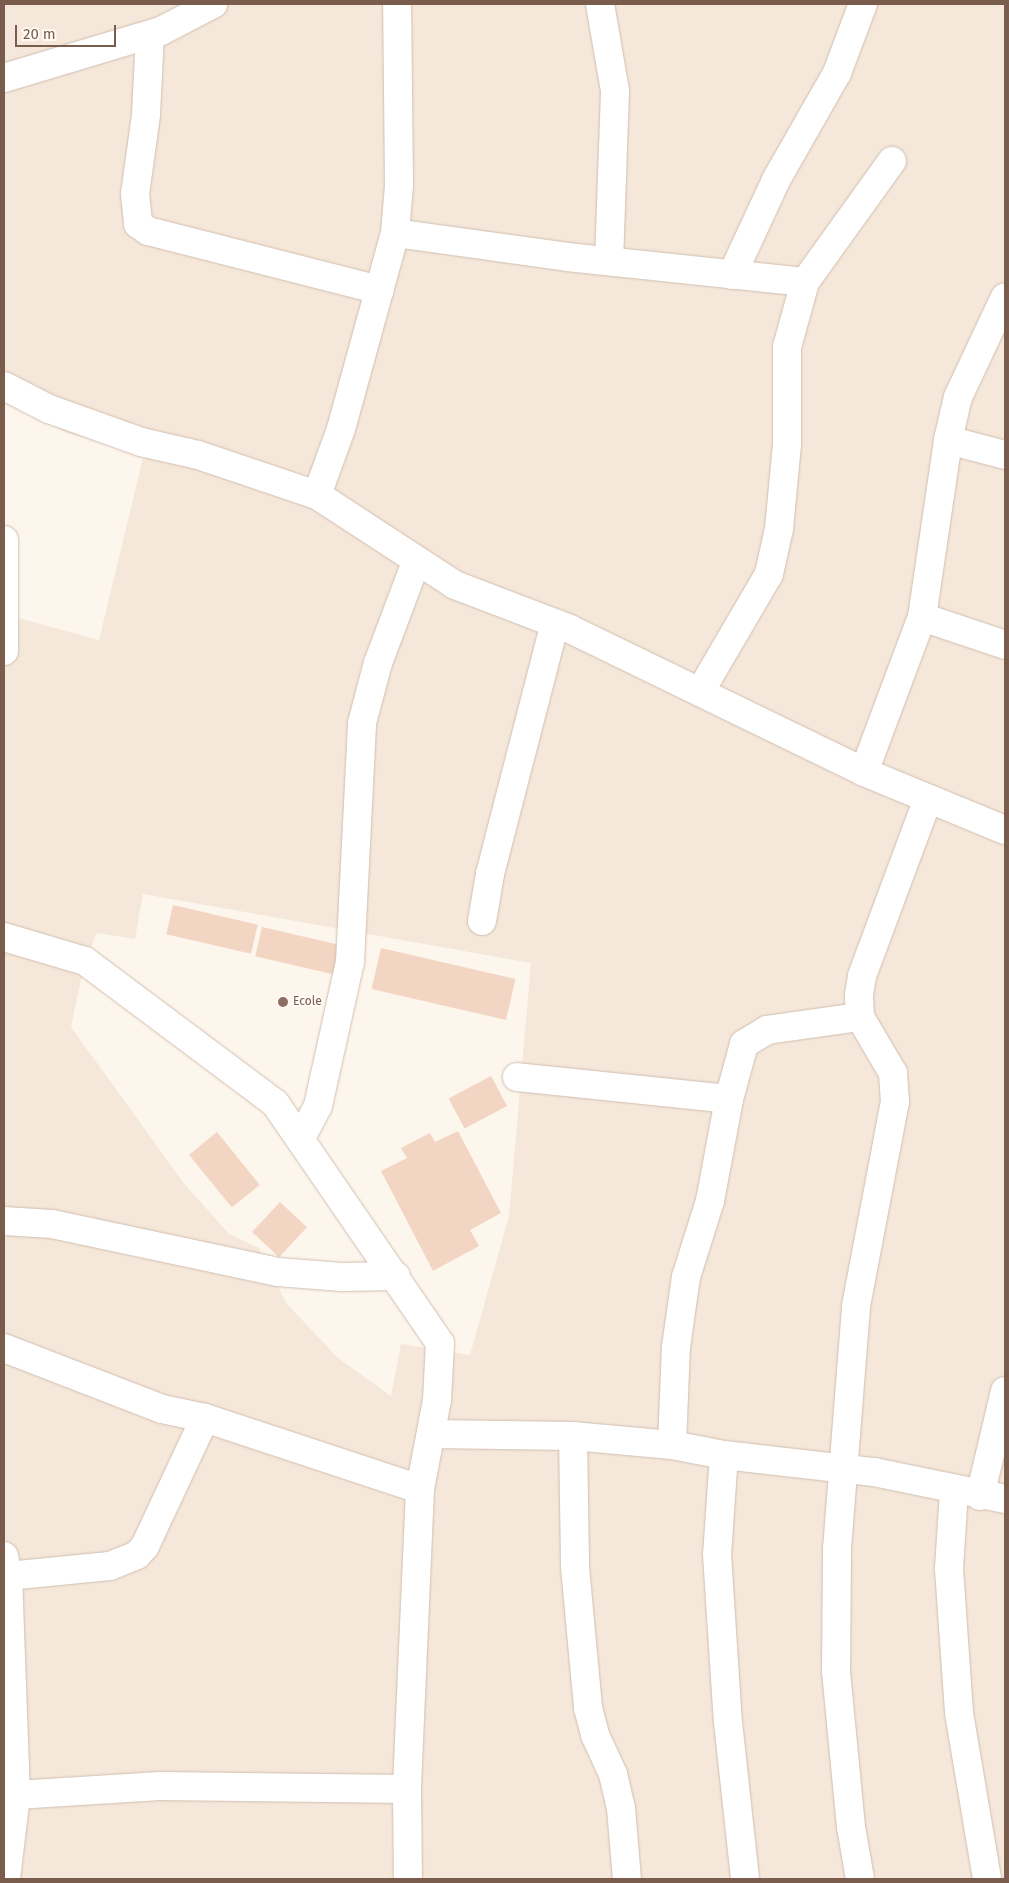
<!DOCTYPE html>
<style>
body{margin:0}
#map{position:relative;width:1009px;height:1883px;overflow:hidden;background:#fdf6ec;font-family:"Fira Sans",sans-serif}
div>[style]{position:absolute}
.residential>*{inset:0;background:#f5e8da}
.building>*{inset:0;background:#f3d5c3;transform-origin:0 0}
.roads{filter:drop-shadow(0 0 1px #d1beb0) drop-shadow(0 0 1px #d1beb0)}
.street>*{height:28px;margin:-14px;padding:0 14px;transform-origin:14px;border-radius:14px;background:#fff}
.dots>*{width:14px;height:14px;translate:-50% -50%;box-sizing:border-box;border:2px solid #fffaf3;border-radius:50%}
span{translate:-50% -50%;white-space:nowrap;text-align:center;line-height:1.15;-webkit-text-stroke:4px #fffaf3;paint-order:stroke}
.education-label{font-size:12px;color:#785e54}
.left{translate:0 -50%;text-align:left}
.frame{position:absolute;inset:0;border:5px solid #7a5c4d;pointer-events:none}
.scale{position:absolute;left:15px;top:25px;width:101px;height:22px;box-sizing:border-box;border:2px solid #7a5c4d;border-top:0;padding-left:6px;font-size:15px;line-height:18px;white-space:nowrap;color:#7a5c4d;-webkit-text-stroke:4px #fffaf3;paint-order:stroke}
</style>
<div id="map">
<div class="residential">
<div style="clip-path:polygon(evenodd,4px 4px,1005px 4px,1005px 1879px,4px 1879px,4px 614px,99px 640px,144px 454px,67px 433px,4px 399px,4px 4px,143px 894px,531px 963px,509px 1216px,470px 1355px,401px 1344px,391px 1396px,338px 1358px,286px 1303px,259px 1248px,229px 1234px,183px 1182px,71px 1027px,85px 961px,97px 933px,135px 939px,143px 894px)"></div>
</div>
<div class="building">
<div style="left:173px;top:905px;width:87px;height:30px;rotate:13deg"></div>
<div style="left:262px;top:927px;width:82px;height:30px;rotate:13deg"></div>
<div style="left:381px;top:948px;width:138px;height:42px;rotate:13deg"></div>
<div style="left:491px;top:1076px;width:34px;height:48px;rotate:62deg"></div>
<div style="clip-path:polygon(458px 1131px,501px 1213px,470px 1230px,479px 1246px,433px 1271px,381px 1171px,407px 1158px,401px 1148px,430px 1133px,435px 1142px)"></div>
<div style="left:217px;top:1132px;width:68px;height:36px;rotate:51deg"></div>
<div style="left:280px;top:1202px;width:37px;height:41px;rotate:43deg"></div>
</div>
<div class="roads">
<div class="street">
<div style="left:600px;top:4px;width:88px;rotate:80.2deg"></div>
<div style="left:615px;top:91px;width:168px;rotate:92deg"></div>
<div style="left:150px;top:35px;width:80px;rotate:92.9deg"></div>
<div style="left:146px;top:115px;width:80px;rotate:97.9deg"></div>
<div style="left:135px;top:194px;width:30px;rotate:84deg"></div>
<div style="left:138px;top:224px;width:12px;rotate:35deg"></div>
<div style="left:148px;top:231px;width:239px;rotate:14.3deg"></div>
<div style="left:4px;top:78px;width:164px;rotate:-16.7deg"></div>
<div style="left:161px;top:31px;width:59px;rotate:-27.4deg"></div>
<div style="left:395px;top:233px;width:174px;rotate:7.9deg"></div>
<div style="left:567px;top:257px;width:239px;rotate:6deg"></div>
<div style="left:732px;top:275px;width:105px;rotate:-65.1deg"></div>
<div style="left:776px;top:180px;width:123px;rotate:-60.3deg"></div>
<div style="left:837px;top:73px;width:74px;rotate:-69.4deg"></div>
<div style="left:4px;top:386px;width:51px;rotate:27.1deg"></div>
<div style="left:49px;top:409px;width:98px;rotate:19.7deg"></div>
<div style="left:141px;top:442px;width:58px;rotate:12.8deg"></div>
<div style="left:198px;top:455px;width:126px;rotate:18.6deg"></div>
<div style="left:317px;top:495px;width:165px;rotate:33.1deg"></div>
<div style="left:455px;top:585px;width:123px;rotate:20.9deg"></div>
<div style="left:570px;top:629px;width:327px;rotate:25.9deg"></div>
<div style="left:864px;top:772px;width:152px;rotate:22.4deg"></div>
<div style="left:948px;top:440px;width:59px;rotate:14.7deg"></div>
<div style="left:317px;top:495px;width:70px;rotate:-70deg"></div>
<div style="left:341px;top:429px;width:203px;rotate:-74.6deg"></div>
<div style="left:395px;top:233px;width:48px;rotate:-85.2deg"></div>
<div style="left:399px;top:185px;width:181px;rotate:-90.6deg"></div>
<div style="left:4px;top:540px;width:111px;rotate:90deg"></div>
<div style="left:922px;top:617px;width:88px;rotate:18.6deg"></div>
<div style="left:700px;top:692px;width:137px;rotate:-59.7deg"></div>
<div style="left:769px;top:574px;width:46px;rotate:-77.5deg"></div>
<div style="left:779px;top:529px;width:85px;rotate:-84.6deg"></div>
<div style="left:787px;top:444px;width:97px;rotate:-90deg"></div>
<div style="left:787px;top:347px;width:67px;rotate:-74.5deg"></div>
<div style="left:805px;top:282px;width:149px;rotate:-54.3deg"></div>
<div style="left:864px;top:772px;width:165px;rotate:-69.5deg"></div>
<div style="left:922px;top:617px;width:179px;rotate:-81.6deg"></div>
<div style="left:948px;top:440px;width:44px;rotate:-76.9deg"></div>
<div style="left:958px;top:397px;width:110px;rotate:-64.8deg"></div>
<div style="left:482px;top:921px;width:48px;rotate:-80.3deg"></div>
<div style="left:490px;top:874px;width:259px;rotate:-75.5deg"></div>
<div style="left:4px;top:937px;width:84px;rotate:16.5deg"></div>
<div style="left:85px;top:961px;width:237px;rotate:36.8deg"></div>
<div style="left:275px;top:1103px;width:291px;rotate:55.5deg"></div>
<div style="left:440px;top:1343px;width:57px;rotate:93deg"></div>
<div style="left:437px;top:1400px;width:91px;rotate:100.8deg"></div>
<div style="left:420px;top:1489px;width:300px;rotate:92.5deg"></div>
<div style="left:407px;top:1789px;width:90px;rotate:89.4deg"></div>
<div style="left:517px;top:1077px;width:213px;rotate:5.9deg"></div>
<div style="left:301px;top:1138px;width:36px;rotate:-62deg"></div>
<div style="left:318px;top:1106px;width:148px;rotate:-77.5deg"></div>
<div style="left:350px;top:962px;width:239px;rotate:-87.1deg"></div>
<div style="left:362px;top:723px;width:62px;rotate:-75.1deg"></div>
<div style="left:378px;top:663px;width:108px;rotate:-69.4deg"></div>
<div style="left:4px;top:1221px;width:48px;rotate:3.6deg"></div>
<div style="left:52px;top:1224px;width:231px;rotate:12deg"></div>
<div style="left:278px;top:1272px;width:64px;rotate:4.5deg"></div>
<div style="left:342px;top:1277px;width:54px;rotate:-1.1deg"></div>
<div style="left:4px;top:1348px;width:169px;rotate:21.1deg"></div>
<div style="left:162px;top:1409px;width:44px;rotate:11.8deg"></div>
<div style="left:205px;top:1418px;width:226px;rotate:18.3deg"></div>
<div style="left:431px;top:1434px;width:142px;rotate:0.8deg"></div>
<div style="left:573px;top:1436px;width:99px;rotate:5.2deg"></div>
<div style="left:672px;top:1445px;width:53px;rotate:10.9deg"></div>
<div style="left:724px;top:1455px;width:151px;rotate:6.5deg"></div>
<div style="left:874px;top:1472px;width:134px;rotate:11.6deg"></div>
<div style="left:573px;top:1436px;width:131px;rotate:89.1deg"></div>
<div style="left:575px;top:1567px;width:142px;rotate:84.7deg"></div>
<div style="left:588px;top:1708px;width:28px;rotate:75deg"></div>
<div style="left:595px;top:1735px;width:43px;rotate:65.2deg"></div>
<div style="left:613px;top:1774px;width:35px;rotate:77deg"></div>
<div style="left:621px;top:1808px;width:71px;rotate:85.2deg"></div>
<div style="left:672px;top:1445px;width:98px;rotate:-87.7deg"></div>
<div style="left:676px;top:1347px;width:71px;rotate:-81.9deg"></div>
<div style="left:686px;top:1277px;width:80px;rotate:-72.5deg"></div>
<div style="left:710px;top:1201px;width:104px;rotate:-79.4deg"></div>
<div style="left:729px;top:1099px;width:57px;rotate:-74.7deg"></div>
<div style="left:744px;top:1044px;width:27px;rotate:-31deg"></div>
<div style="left:767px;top:1030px;width:94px;rotate:-8deg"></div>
<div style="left:724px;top:1455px;width:99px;rotate:94deg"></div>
<div style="left:717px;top:1554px;width:168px;rotate:86.3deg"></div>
<div style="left:728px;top:1722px;width:158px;rotate:83.8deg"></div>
<div style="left:954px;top:1491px;width:78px;rotate:93.7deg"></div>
<div style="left:949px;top:1569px;width:144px;rotate:86deg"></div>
<div style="left:959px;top:1713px;width:168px;rotate:80.4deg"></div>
<div style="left:980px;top:1496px;width:108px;rotate:-76.6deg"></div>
<div style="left:4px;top:1556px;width:20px;rotate:79deg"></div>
<div style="left:8px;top:1576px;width:219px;rotate:87.9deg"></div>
<div style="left:16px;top:1795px;width:85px;rotate:96.8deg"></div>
<div style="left:8px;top:1576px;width:102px;rotate:-5.6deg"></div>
<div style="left:110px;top:1566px;width:29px;rotate:-22deg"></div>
<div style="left:137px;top:1555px;width:12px;rotate:-48deg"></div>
<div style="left:145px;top:1546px;width:141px;rotate:-64.9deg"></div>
<div style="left:16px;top:1795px;width:144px;rotate:-3.6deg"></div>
<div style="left:160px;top:1786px;width:247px;rotate:0.7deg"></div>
<div style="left:860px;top:1879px;width:53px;rotate:-99.8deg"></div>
<div style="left:851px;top:1827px;width:156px;rotate:-95.5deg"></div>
<div style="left:836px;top:1672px;width:123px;rotate:-89.5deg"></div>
<div style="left:837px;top:1549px;width:244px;rotate:-85.5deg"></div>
<div style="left:856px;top:1306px;width:208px;rotate:-79.2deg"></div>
<div style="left:895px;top:1102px;width:29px;rotate:-94deg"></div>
<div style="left:893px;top:1073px;width:65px;rotate:-120.5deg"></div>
<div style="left:860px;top:1017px;width:22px;rotate:-93deg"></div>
<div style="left:859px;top:995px;width:19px;rotate:-81deg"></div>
<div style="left:862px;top:976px;width:189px;rotate:-69.6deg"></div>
</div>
</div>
<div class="dots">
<div style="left:283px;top:1002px;background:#8d6e63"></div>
</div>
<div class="education-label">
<span class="left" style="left:293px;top:1002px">Ecole</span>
</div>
<div class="frame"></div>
<div class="scale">20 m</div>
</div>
